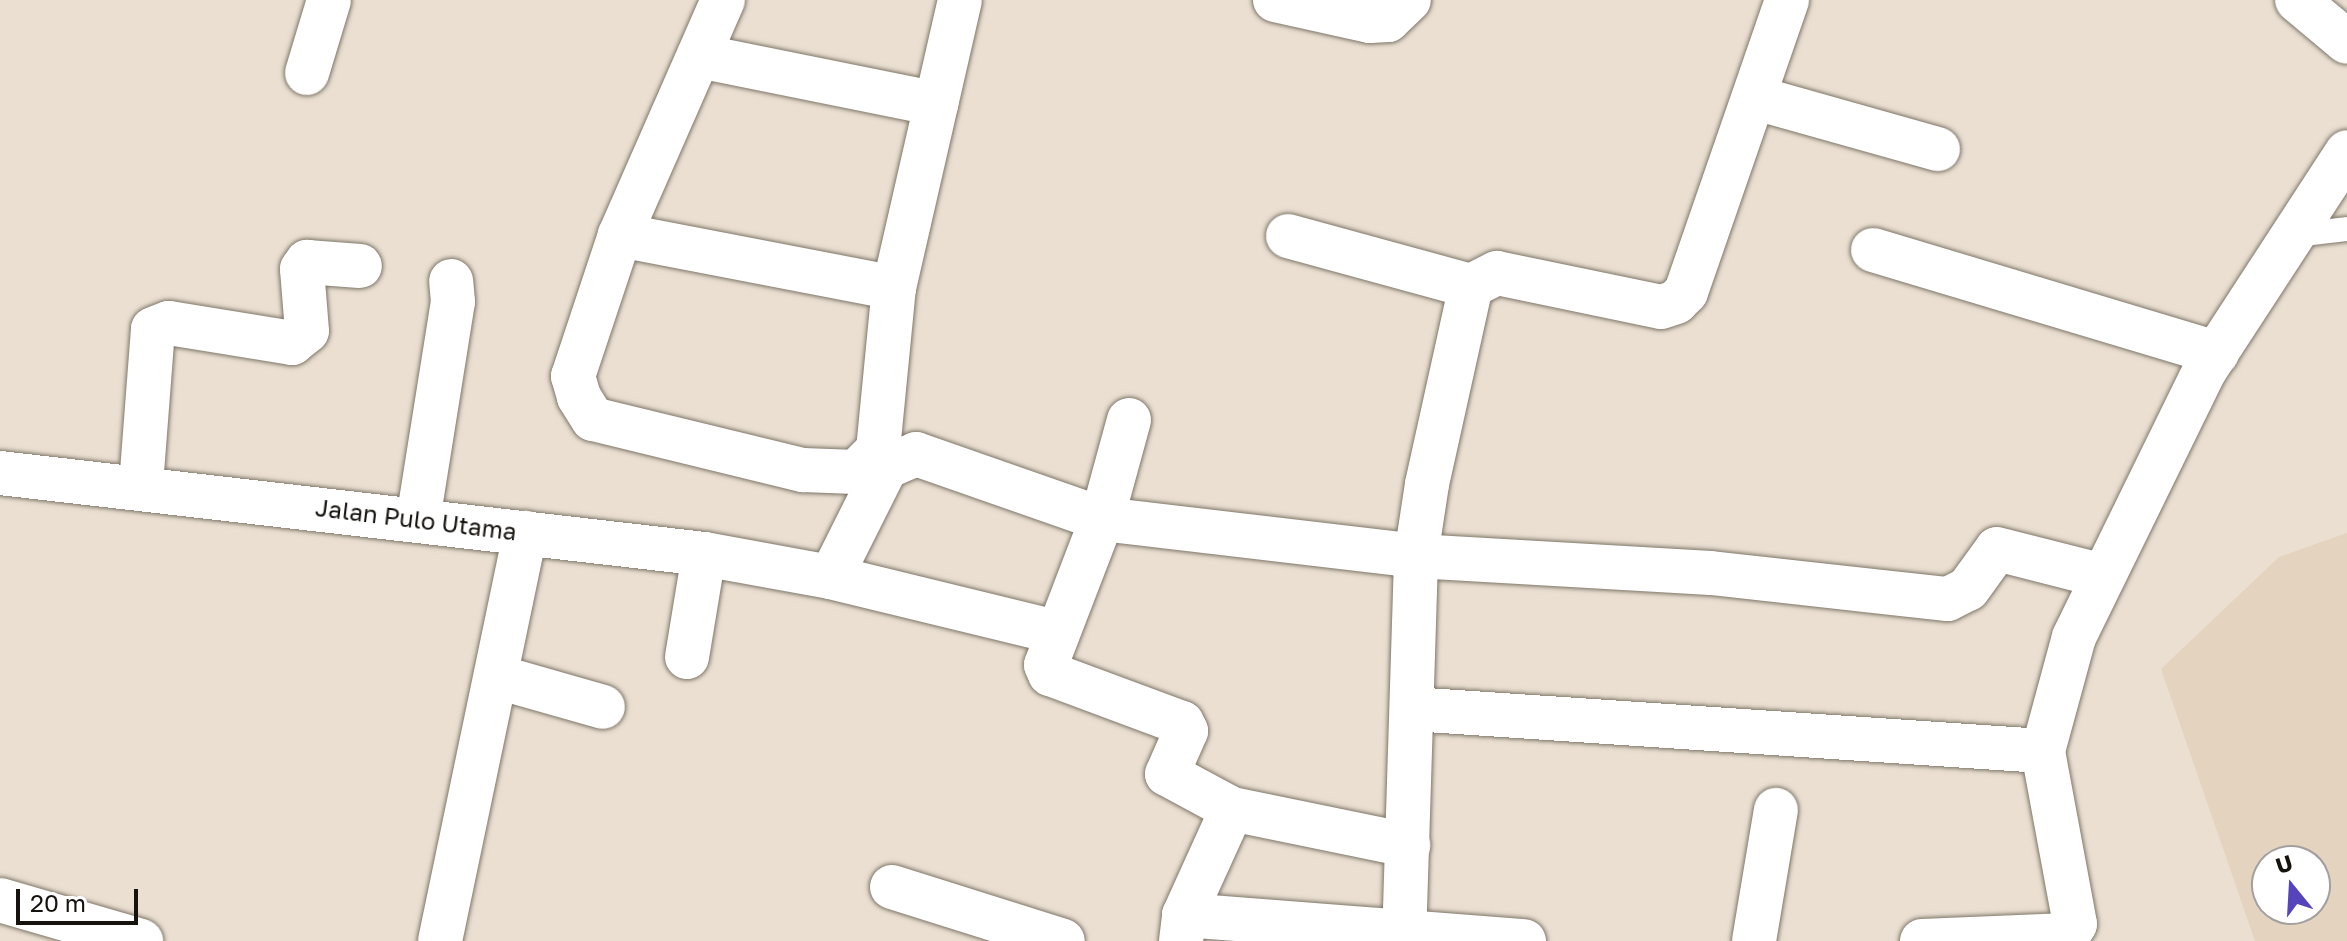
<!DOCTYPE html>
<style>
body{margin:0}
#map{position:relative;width:2347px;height:941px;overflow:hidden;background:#eadfd1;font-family:"Golos Text",sans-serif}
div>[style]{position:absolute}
.built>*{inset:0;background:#e3d3bf}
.roads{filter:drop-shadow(0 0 2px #7f7669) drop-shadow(0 0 2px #7f7669)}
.service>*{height:24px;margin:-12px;padding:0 12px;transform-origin:12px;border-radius:12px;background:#fff}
.minor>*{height:44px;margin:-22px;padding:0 22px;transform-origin:22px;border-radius:22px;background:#fff}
span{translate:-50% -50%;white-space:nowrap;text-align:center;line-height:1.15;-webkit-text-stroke:8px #fff;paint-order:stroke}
.street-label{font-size:24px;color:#16120d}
.north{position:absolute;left:2251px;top:845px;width:80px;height:80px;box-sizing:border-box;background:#fff;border:2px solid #a2a09e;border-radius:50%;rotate:342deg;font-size:22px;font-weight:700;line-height:32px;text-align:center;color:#16120d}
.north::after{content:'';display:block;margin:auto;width:28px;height:36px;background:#5644bc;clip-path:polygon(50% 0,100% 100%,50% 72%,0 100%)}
.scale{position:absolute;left:16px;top:889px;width:122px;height:36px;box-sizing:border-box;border:4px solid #16120d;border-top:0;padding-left:10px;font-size:24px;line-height:28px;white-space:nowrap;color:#16120d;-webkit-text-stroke:6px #fff;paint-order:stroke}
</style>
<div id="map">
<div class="built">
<div style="clip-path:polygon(evenodd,2347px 533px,2347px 941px,2255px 941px,2161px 669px,2279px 557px,2347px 533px,2267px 861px,2315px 861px,2315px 909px,2267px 909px,2267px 861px)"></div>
</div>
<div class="roads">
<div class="service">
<div style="left:2296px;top:235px;width:51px;rotate:-6.7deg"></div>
</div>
<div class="minor">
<div style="left:723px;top:0;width:257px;rotate:113.7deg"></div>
<div style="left:620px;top:235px;width:149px;rotate:108.4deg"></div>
<div style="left:573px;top:376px;width:22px;rotate:74deg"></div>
<div style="left:579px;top:397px;width:26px;rotate:58deg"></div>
<div style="left:593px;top:419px;width:216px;rotate:13.7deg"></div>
<div style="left:803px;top:470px;width:53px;rotate:2.2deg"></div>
<div style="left:856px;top:472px;width:31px;rotate:-45deg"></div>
<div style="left:878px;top:450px;width:163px;rotate:-84.4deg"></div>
<div style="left:894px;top:288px;width:295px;rotate:-77.1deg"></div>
<div style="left:1275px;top:0;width:97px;rotate:12.5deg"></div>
<div style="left:1370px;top:21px;width:18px;rotate:-3deg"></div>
<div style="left:1388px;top:20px;width:29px;rotate:-44deg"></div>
<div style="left:2297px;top:0;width:65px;rotate:40deg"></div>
<div style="left:699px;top:56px;width:242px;rotate:11.4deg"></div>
<div style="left:307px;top:73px;width:76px;rotate:-73.2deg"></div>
<div style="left:1756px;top:98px;width:189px;rotate:15.7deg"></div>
<div style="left:620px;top:235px;width:279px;rotate:10.9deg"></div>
<div style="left:1288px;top:236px;width:190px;rotate:15.3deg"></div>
<div style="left:1873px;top:250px;width:359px;rotate:16.7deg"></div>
<div style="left:1129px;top:420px;width:103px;rotate:105.3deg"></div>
<div style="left:1102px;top:519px;width:156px;rotate:111deg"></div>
<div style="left:1046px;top:665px;width:10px;rotate:66deg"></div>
<div style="left:1050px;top:674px;width:141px;rotate:20.4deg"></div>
<div style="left:1182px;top:723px;width:9px;rotate:63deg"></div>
<div style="left:1186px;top:731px;width:47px;rotate:113.8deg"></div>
<div style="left:1167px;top:774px;width:74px;rotate:28.3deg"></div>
<div style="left:0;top:473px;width:709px;rotate:6.56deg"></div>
<div style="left:704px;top:554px;width:129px;rotate:10.3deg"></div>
<div style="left:141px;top:485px;width:156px;rotate:-85.6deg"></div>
<div style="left:153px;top:329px;width:17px;rotate:-21deg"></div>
<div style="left:169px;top:323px;width:125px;rotate:9.2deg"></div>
<div style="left:292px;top:343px;width:19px;rotate:-39deg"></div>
<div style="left:307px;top:331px;width:62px;rotate:-94.6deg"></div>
<div style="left:302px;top:269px;width:9px;rotate:-54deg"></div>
<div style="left:307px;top:262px;width:53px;rotate:4.3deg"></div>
<div style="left:418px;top:520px;width:221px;rotate:-80.9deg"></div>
<div style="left:453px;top:302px;width:21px;rotate:-95deg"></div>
<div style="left:1056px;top:632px;width:232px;rotate:-166.3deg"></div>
<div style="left:831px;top:577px;width:123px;rotate:-63.4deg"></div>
<div style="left:886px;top:467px;width:33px;rotate:-23deg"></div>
<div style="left:916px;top:454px;width:197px;rotate:19.3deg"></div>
<div style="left:1102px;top:519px;width:316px;rotate:6.7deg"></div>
<div style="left:1416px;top:556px;width:295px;rotate:3.3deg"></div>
<div style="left:1711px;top:573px;width:238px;rotate:6.3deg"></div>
<div style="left:1948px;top:599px;width:22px;rotate:-27deg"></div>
<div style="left:1968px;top:589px;width:49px;rotate:-54.1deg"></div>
<div style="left:1997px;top:549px;width:109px;rotate:14.3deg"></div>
<div style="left:687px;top:657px;width:104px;rotate:-80.6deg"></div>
<div style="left:498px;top:677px;width:109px;rotate:15.9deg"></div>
<div style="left:1412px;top:709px;width:632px;rotate:3.81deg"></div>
<div style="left:892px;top:887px;width:179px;rotate:17.5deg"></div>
<div style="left:0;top:900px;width:147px;rotate:16.2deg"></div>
<div style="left:1184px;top:915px;width:116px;rotate:-65.6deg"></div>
<div style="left:1232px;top:809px;width:180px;rotate:11.6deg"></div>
<div style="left:440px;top:941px;width:417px;rotate:-78.2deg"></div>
<div style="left:1181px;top:941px;width:26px;rotate:-83deg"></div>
<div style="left:1184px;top:915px;width:341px;rotate:4.4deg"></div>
<div style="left:1404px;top:941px;width:385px;rotate:-88.2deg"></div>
<div style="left:1416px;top:556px;width:73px;rotate:-81.3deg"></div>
<div style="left:1427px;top:484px;width:203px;rotate:-77.5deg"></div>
<div style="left:1471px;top:286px;width:29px;rotate:-27deg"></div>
<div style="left:1497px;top:273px;width:167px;rotate:11.7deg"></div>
<div style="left:1661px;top:307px;width:16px;rotate:-18deg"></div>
<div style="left:1676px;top:302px;width:14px;rotate:-45deg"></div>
<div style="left:1686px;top:292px;width:309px;rotate:-70.9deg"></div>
<div style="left:1754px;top:941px;width:133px;rotate:-80.5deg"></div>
<div style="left:1922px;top:941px;width:146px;rotate:-2.4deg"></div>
<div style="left:2068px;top:935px;width:13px;rotate:-58deg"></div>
<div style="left:2075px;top:924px;width:176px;rotate:-100.5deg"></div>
<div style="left:2043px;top:751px;width:118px;rotate:-74.8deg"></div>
<div style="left:2074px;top:637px;width:297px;rotate:-63.9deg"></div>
<div style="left:2205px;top:370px;width:260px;rotate:-56.9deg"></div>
</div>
</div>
<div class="street-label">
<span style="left:416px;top:519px;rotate:7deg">Jalan Pulo Utama</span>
</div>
<div class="north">U</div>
<div class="scale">20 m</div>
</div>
